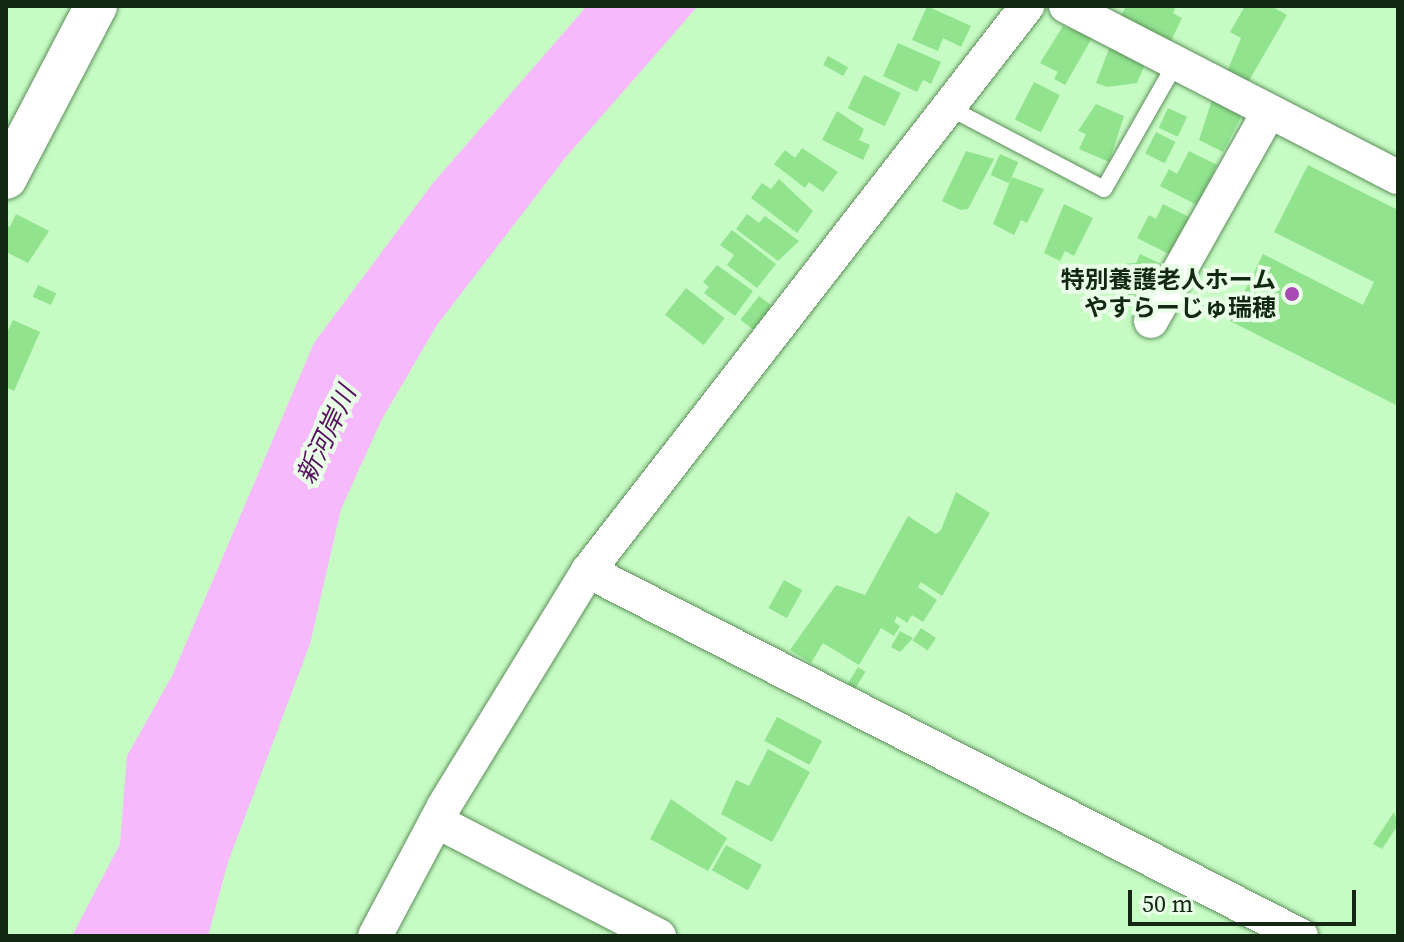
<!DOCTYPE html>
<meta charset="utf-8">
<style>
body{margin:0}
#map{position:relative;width:1404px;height:942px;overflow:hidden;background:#c6fbc3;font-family:"Source Serif 4","Noto Sans JP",serif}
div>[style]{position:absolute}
.water>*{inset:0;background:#f6b9fc}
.building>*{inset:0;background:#91e38e;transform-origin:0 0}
.roads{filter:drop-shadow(0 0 2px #5d8e5b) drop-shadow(0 0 2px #5d8e5b)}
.service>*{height:16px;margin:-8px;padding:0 8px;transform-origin:8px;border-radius:8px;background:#fff}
.minor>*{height:34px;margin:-17px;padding:0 17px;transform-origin:17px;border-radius:17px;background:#fff}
.tertiary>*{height:42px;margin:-21px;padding:0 21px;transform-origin:21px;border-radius:21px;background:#fff}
.dots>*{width:22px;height:22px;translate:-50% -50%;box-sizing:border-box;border:4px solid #eaffe8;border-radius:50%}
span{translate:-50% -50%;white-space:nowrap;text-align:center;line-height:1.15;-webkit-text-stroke:8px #eaffe8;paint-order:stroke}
.poi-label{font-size:24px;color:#132712;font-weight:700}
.right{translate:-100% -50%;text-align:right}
.water-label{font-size:26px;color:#57135f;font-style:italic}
.frame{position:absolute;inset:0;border:8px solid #132712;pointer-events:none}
.scale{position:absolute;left:1128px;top:890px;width:228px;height:36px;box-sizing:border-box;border:4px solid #132712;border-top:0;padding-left:10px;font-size:24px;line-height:28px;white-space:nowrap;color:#132712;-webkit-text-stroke:6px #eaffe8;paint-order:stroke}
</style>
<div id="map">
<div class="water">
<div style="clip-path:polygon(587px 6px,698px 6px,566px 157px,437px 325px,382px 419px,341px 509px,310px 644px,228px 862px,208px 936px,72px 936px,120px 844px,127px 756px,172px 676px,314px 343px,433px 183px)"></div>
</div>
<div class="building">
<div style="clip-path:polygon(927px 6px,971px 26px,961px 47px,943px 38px,938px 51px,912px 40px)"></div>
<div style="clip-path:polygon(1126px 6px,1176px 6px,1173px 13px,1182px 18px,1170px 43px,1120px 18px)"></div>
<div style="clip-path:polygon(1245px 6px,1271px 6px,1287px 15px,1247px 84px,1227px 72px,1241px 38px,1230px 32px)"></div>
<div style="clip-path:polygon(1063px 26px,1092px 38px,1065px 85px,1054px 79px,1058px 72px,1040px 63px)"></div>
<div style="clip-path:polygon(1112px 41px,1148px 57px,1137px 83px,1107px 87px,1096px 83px)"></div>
<div style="clip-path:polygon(898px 43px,941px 62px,931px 84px,923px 80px,917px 92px,883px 76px)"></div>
<div style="left:828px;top:56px;width:23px;height:10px;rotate:29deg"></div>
<div style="left:864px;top:75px;width:41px;height:37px;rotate:26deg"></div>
<div style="left:1034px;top:82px;width:29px;height:42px;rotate:27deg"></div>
<div style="clip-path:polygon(1212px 100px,1242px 115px,1223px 152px,1199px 140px)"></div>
<div style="clip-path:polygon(1096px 104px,1124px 116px,1109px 162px,1079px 149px,1086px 134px,1078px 131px)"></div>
<div style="left:1168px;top:108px;width:21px;height:22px;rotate:25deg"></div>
<div style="clip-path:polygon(837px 111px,864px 129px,859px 140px,870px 145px,863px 160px,822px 140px)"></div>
<div style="left:1156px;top:132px;width:22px;height:24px;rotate:27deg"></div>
<div style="clip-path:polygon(802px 148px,838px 172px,823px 192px,809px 182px,805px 188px,774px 164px,785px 150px,795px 158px)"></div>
<div style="clip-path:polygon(966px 151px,994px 159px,968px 209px,961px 210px,942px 201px)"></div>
<div style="clip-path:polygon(1189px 151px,1217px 165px,1197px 205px,1160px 186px,1169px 169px,1177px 174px)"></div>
<div style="left:1000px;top:154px;width:20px;height:23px;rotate:24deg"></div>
<div style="clip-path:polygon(1308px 165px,1398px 210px,1398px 406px,1230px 321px,1263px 254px,1363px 305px,1374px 282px,1274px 232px)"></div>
<div style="clip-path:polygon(1012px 177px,1044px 189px,1027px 223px,1021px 220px,1014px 235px,993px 224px)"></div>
<div style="clip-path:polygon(779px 179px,813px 211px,797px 233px,751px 198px,762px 183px,771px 189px)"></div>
<div style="clip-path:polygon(1064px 204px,1093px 218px,1074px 256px,1065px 251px,1060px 261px,1044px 253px)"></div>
<div style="clip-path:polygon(1163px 204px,1189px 217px,1169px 254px,1137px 238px,1149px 215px,1156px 219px)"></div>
<div style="clip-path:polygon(16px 214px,49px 231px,28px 263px,6px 252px,6px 225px,10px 227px)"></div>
<div style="clip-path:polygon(747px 214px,759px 223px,765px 216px,799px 241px,778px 261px,736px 229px)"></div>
<div style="clip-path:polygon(732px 230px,776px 264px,757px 288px,727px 265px,734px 255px,720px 245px)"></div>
<div style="clip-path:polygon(1140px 254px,1161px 264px,1141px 303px,1111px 288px,1123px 264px,1136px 263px)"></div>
<div style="clip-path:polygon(717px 265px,753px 291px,735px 316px,704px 293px,709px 287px,703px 282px)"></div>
<div style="left:38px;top:285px;width:20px;height:13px;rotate:24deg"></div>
<div style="left:686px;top:288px;width:49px;height:34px;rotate:38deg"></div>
<div style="left:759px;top:296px;width:16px;height:30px;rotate:38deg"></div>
<div style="clip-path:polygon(13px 320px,40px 332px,14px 391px,6px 387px,6px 335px)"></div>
<div style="clip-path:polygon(956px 492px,990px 513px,942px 596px,921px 582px,918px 587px,937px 600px,923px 622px,912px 615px,907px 623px,897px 616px,894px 622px,900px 626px,894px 636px,881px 628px,859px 665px,823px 643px,811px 663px,790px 650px,836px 585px,865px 595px,908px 516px,936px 534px,941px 530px)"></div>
<div style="left:784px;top:580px;width:21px;height:32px;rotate:29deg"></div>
<div style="left:921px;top:628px;width:18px;height:15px;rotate:34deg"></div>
<div style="clip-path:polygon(900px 631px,913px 638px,900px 652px,891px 647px)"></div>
<div style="left:858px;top:667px;width:9px;height:20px;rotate:32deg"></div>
<div style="left:777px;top:717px;width:51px;height:27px;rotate:28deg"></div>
<div style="clip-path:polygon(768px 749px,810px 772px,772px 842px,721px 814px,736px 780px,749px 786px)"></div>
<div style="clip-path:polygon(671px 799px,727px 838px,708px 871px,650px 839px)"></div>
<div style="clip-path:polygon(1394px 812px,1398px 825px,1382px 849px,1373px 844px)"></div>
<div style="left:726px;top:845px;width:41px;height:29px;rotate:29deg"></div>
</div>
<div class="roads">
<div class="service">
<div style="left:948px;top:107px;width:176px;rotate:27.7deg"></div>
<div style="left:1104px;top:189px;width:145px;rotate:-60.3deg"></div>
</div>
<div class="minor">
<div style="left:1066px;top:6px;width:373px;rotate:27.3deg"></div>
<div style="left:1151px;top:321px;width:240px;rotate:-60.6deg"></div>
<div style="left:588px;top:571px;width:801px;rotate:27.11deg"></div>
<div style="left:436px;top:821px;width:251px;rotate:27.3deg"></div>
<div style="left:375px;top:936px;width:147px;rotate:-62deg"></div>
<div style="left:444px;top:806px;width:276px;rotate:-58.5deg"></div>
<div style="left:588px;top:571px;width:716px;rotate:-52.15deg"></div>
</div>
<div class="tertiary">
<div style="left:6px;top:178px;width:194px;rotate:-62.4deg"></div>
</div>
</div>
<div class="dots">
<div style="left:1292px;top:294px;background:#a84ab3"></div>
</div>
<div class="poi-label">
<span class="right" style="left:1276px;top:294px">特別養護老人ホーム<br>やすらーじゅ瑞穂</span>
</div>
<div class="water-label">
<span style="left:327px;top:435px;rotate:-65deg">新河岸川</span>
</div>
<div class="frame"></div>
<div class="scale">50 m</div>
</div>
